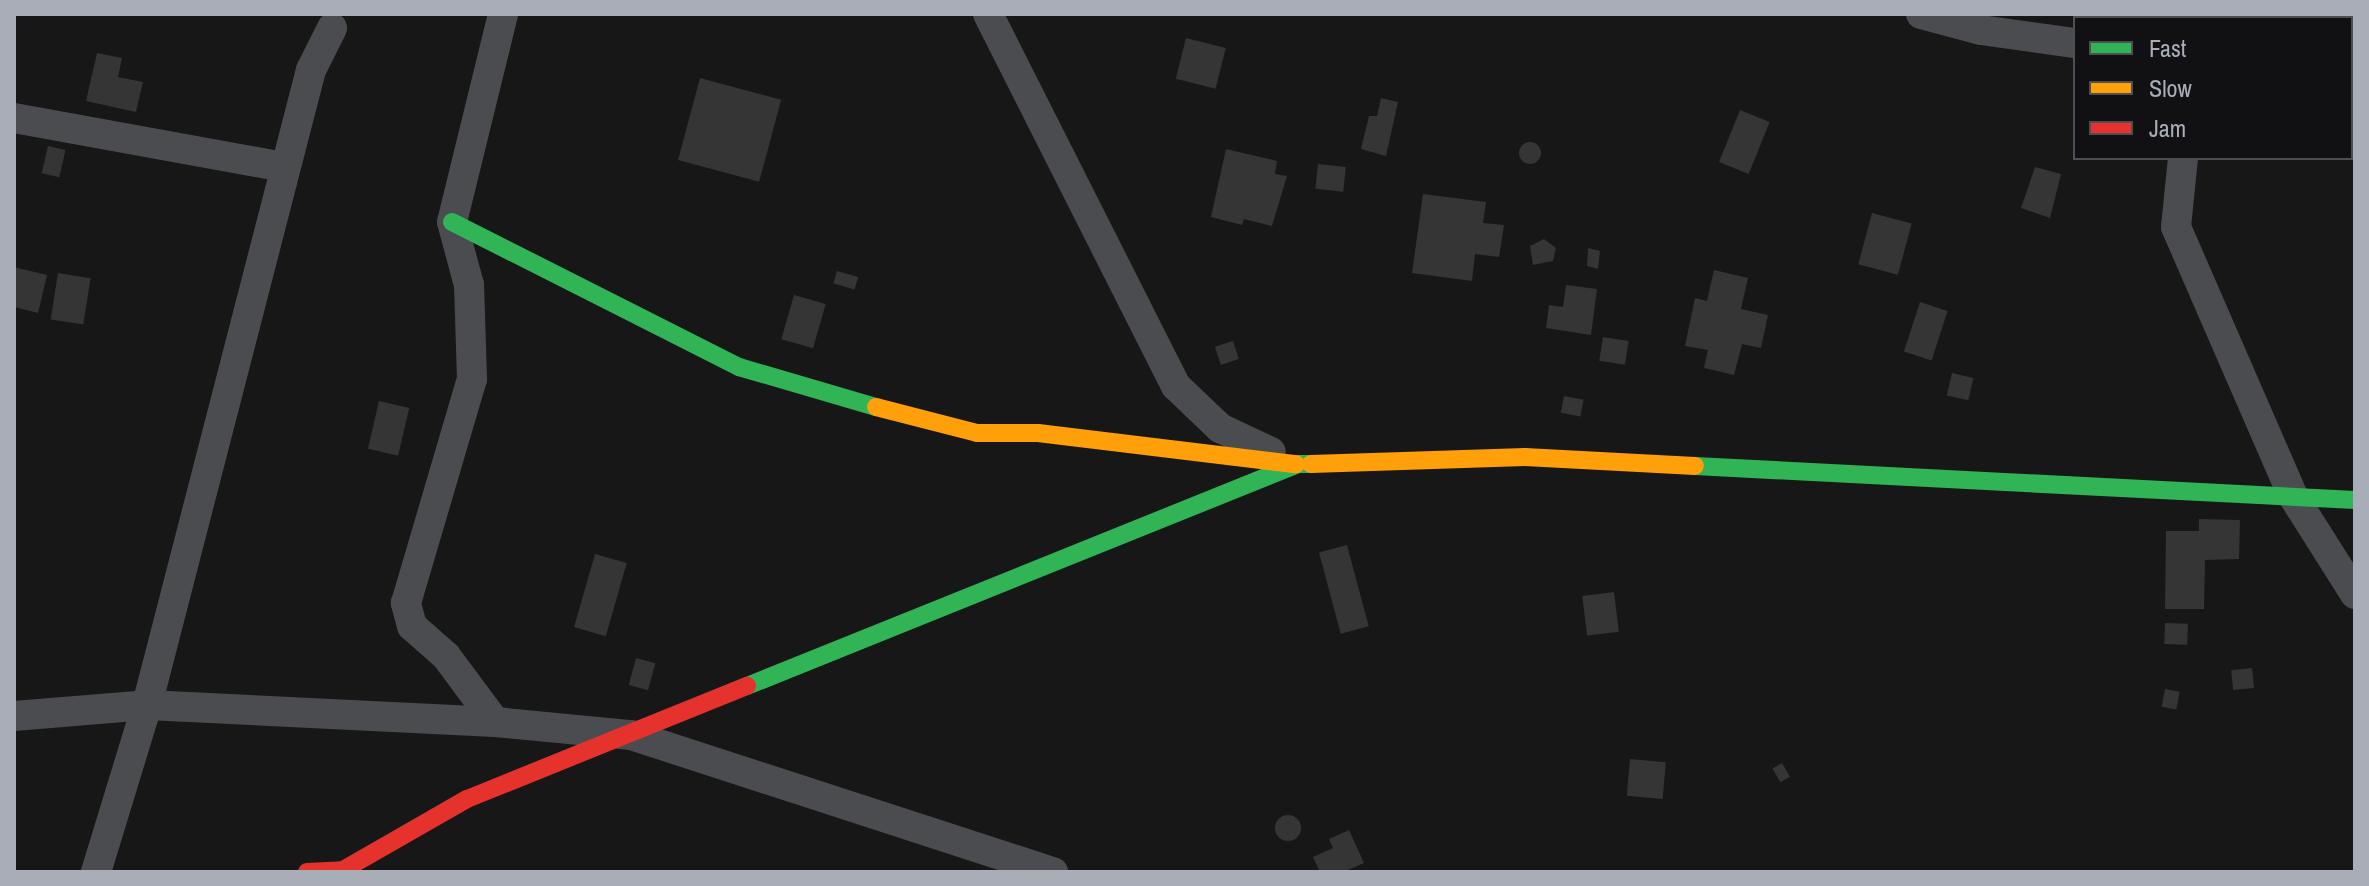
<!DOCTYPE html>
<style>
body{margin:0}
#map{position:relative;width:2369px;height:886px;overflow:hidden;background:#171717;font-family:"Archivo Narrow",sans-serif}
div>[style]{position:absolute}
.building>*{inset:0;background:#353536;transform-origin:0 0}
.round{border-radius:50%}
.street>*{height:30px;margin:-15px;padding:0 15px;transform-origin:15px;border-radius:15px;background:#4b4c50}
.fast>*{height:18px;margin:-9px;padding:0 9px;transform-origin:9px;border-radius:9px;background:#30b455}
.slow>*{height:18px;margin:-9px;padding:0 9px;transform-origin:9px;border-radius:9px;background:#ff9f0a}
.jam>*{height:18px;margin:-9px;padding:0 9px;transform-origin:9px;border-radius:9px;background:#e5322d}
span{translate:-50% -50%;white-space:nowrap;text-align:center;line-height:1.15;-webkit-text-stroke:6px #111113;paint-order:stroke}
.frame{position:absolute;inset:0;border:16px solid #a8adb8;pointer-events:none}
.legend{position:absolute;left:2073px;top:16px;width:280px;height:144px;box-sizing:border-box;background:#111113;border:2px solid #4d4f55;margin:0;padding:10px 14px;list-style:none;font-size:24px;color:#a8adb8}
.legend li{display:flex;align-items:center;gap:16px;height:40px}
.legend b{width:40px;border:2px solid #4d4f55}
</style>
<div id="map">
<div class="building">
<div style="left:1186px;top:38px;width:41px;height:42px;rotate:14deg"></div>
<div style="clip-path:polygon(97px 53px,122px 58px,118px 77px,143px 82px,136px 112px,86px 101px)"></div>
<div style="left:700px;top:78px;width:84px;height:85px;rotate:15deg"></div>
<div style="clip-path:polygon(1381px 98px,1398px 102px,1386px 156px,1361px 149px,1369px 116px,1377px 116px)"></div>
<div style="left:1740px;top:110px;width:32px;height:56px;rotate:22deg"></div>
<div class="round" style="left:1519px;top:142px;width:22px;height:22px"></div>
<div style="left:48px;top:146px;width:18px;height:28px;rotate:13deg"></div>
<div style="clip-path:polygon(1226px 149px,1277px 161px,1275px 174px,1287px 176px,1272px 226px,1244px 219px,1242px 225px,1211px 217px)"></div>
<div style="left:1318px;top:164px;width:28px;height:25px;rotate:6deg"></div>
<div style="clip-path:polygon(2035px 167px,2061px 174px,2050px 218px,2021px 208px)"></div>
<div style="clip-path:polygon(1423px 194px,1486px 202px,1483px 223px,1504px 225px,1499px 257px,1475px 254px,1472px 281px,1412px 273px)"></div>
<div style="left:1872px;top:213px;width:41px;height:53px;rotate:15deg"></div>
<div style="clip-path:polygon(1544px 239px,1556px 248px,1553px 261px,1533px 265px,1530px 246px)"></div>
<div style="clip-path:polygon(1588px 248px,1600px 251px,1598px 269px,1587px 266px)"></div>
<div style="clip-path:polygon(14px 267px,47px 275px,38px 313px,14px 307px)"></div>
<div style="clip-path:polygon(1714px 270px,1748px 278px,1741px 309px,1768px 315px,1761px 348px,1742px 344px,1734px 375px,1704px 368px,1708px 350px,1685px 346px,1695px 298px,1707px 301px)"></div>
<div style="left:837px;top:271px;width:22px;height:13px;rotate:16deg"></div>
<div style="left:58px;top:273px;width:33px;height:47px;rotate:9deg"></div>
<div style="clip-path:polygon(1566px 285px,1597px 289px,1591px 335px,1546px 328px,1549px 305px,1563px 307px)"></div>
<div style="left:794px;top:295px;width:33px;height:46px;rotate:16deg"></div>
<div style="left:1920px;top:302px;width:29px;height:52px;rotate:18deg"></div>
<div style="left:1603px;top:337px;width:26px;height:24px;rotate:9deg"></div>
<div style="left:1233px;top:341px;width:19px;height:19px;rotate:72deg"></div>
<div style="left:1952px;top:373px;width:22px;height:23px;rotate:13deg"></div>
<div style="left:1564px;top:396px;width:20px;height:17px;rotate:11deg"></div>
<div style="left:379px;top:401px;width:31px;height:49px;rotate:13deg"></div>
<div style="clip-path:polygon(2199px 519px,2240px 520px,2239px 559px,2205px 560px,2204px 609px,2165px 609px,2166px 531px,2199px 531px)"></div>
<div style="left:1347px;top:545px;width:84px;height:29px;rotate:75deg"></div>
<div style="left:595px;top:554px;width:33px;height:76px;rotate:16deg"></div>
<div style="left:1614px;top:592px;width:40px;height:32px;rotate:83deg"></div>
<div style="left:2165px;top:623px;width:23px;height:21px;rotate:2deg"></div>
<div style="left:636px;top:658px;width:20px;height:28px;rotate:15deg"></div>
<div style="left:2252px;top:668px;width:20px;height:21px;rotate:84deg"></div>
<div style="left:2165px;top:689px;width:15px;height:18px;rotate:11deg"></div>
<div style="left:1630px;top:759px;width:36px;height:37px;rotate:5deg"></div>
<div style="left:1782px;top:763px;width:16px;height:11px;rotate:60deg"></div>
<div class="round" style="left:1275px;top:815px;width:26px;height:26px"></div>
<div style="clip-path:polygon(1349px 830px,1364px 863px,1343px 872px,1320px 872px,1313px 857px,1333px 848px,1329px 839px)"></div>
</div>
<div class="street">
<div style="left:988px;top:14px;width:417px;rotate:63.2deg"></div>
<div style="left:1176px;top:386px;width:61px;rotate:43.7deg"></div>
<div style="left:1220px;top:428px;width:56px;rotate:25.2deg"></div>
<div style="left:1921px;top:14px;width:62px;rotate:14.9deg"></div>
<div style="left:1981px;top:30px;width:95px;rotate:7.9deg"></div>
<div style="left:2240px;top:18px;width:4px;rotate:-76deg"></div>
<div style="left:2351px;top:83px;width:4px;rotate:14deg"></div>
<div style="left:14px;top:118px;width:274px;rotate:10.3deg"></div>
<div style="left:2183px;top:158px;width:69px;rotate:95.8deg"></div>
<div style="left:2176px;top:227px;width:293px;rotate:66.5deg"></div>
<div style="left:2293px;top:496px;width:116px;rotate:57.7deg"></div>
<div style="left:14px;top:716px;width:133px;rotate:-4.7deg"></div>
<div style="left:147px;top:705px;width:348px;rotate:2.8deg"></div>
<div style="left:495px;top:722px;width:137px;rotate:5.5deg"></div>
<div style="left:631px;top:735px;width:444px;rotate:18deg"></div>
<div style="left:495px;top:722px;width:82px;rotate:-126.6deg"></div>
<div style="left:446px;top:656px;width:45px;rotate:-138.6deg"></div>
<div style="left:412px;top:626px;width:24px;rotate:-105deg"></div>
<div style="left:406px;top:603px;width:234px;rotate:-73.6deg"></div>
<div style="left:472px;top:379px;width:94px;rotate:-91.8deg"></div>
<div style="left:469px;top:285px;width:65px;rotate:-105.1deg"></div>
<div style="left:452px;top:222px;width:214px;rotate:-76.2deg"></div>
<div style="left:96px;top:872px;width:175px;rotate:-73deg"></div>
<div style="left:147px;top:705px;width:656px;rotate:-75.52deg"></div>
<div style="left:311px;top:70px;width:47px;rotate:-63.4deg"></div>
</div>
<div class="fast">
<div style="left:452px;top:222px;width:322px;rotate:26.8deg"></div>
<div style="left:739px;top:367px;width:143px;rotate:16.3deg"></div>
<div style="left:1695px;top:466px;width:661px;rotate:2.95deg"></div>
<div style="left:747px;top:686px;width:594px;rotate:-21.94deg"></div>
<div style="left:1298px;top:464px;width:13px"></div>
</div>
<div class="slow">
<div style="left:876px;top:407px;width:104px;rotate:14.4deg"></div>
<div style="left:977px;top:433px;width:61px"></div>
<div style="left:1038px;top:433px;width:260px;rotate:6.9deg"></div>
<div style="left:1311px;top:464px;width:214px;rotate:-1.9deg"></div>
<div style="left:1525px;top:457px;width:170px;rotate:3deg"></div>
</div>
<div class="jam">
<div style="left:307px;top:872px;width:36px;rotate:-3deg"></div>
<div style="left:343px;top:870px;width:143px;rotate:-29.8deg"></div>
<div style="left:467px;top:799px;width:302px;rotate:-22deg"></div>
</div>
<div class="frame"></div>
<ul class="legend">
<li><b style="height:10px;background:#30b455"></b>Fast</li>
<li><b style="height:10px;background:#ff9f0a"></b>Slow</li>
<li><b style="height:10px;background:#e5322d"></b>Jam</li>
</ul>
</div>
